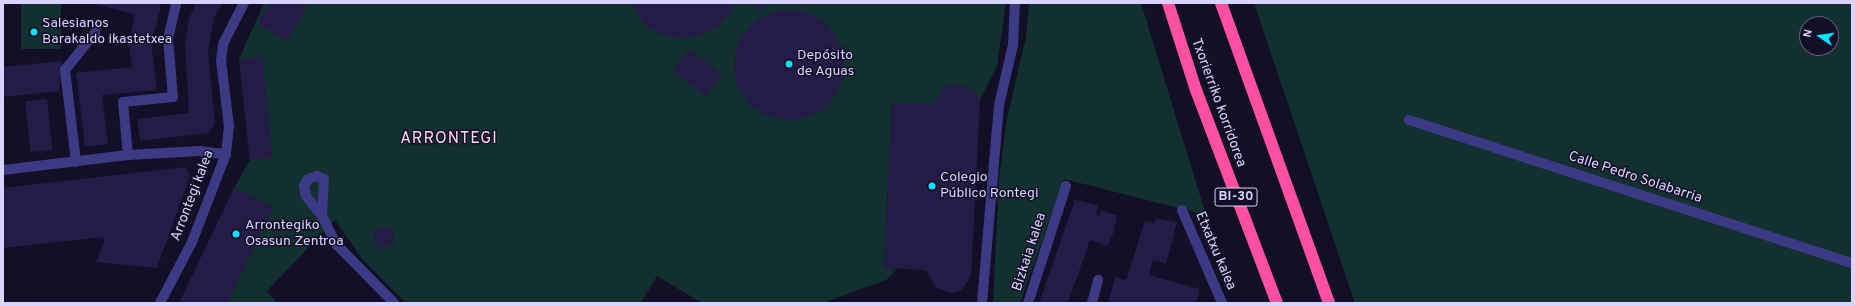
<!DOCTYPE html>
<meta charset="utf-8">
<style>
body{margin:0}
#map{position:relative;width:1855px;height:306px;overflow:hidden;background:#130f26;font-family:Overpass,sans-serif}
div>[style]{position:absolute}
.green>*{inset:0;background:#12302f;transform-origin:0 0}
.building>*{inset:0;background:#241b47;transform-origin:0 0}
.round{border-radius:50%}
.pedestrian>*{height:10px;margin:-5px;padding:0 5px;transform-origin:5px;border-radius:5px;background:#3d3a85}
.minor>*{height:10px;margin:-5px;padding:0 5px;transform-origin:5px;border-radius:5px;background:#3d3a85}
.motorway>*{height:12px;margin:-6px;padding:0 6px;transform-origin:6px;border-radius:6px;background:#ff4fa3}
.dots>*{width:11px;height:11px;translate:-50% -50%;box-sizing:border-box;border:2px solid #130f26;border-radius:50%}
span{translate:-50% -50%;white-space:nowrap;text-align:center;line-height:1.15;-webkit-text-stroke:3px #130f26;paint-order:stroke}
.shield-label span{padding:1px 3px;background:#130f26;border:1px solid;border-radius:3px;-webkit-text-stroke-width:0}
.shield-label{font-size:13px;color:#d9d4ff;font-weight:700}
.poi-label{font-size:14px;color:#d9d4ff}
.left{translate:0 -50%;text-align:left}
.street-label{font-size:14px;color:#d9d4ff}
.quarter-label{font-size:16px;color:#ffd6f0;letter-spacing:1px}
.frame{position:absolute;inset:0;border:4px solid #d9d4ff;pointer-events:none}
.north{position:absolute;left:1799px;top:16px;width:40px;height:40px;box-sizing:border-box;background:#130f26;border:1px solid #625e7d;border-radius:50%;rotate:283deg;font-size:11px;font-weight:700;line-height:16px;text-align:center;color:#d9d4ff}
.north::after{content:'';display:block;margin:auto;width:14px;height:18px;background:#00e5ff;clip-path:polygon(50% 0,100% 100%,50% 72%,0 100%)}
</style>
<div id="map">
<div class="green">
<div style="left:21px;top:3px;width:40px;height:46px"></div>
<div style="clip-path:polygon(264px 3px,1006px 3px,997px 66px,980px 100px,973px 90px,952px 84px,942px 90px,935px 104px,892px 104px,884px 267px,897px 269px,886px 280px,823px 303px,702px 303px,657px 276px,641px 303px,406px 303px,362px 259px,335px 220px,267px 291px,277px 303px,227px 303px,273px 207px,234px 188px,250px 160px,239px 59px)"></div>
<div style="clip-path:polygon(1029px 3px,1141px 3px,1206px 215px,1064px 179px,1020px 303px,993px 303px,999px 178px,1007px 118px,1026px 37px)"></div>
<div style="clip-path:polygon(evenodd,1254px 3px,1852px 3px,1852px 303px,1355px 303px,1254px 3px,1807px 24px,1831px 24px,1831px 48px,1807px 48px,1807px 24px)"></div>
</div>
<div class="building">
<div style="clip-path:polygon(89px 3px,160px 3px,161px 7px,151px 42px,157px 90px,102px 95px,108px 144px,85px 147px,76px 73px,132px 67px,129px 45px,135px 14px)"></div>
<div style="clip-path:polygon(196px 3px,223px 3px,214px 17px,208px 52px,215px 124px,208px 133px,140px 141px,137px 119px,189px 113px,185px 42px,189px 19px)"></div>
<div style="clip-path:polygon(270px 3px,308px 5px,287px 41px,258px 24px)"></div>
<div style="clip-path:polygon(631px 3px,736px 3px,729px 15px,716px 28px,699px 36px,681px 39px,663px 35px,646px 26px)"></div>
<div style="clip-path:polygon(752px 3px,766px 3px,761px 10px)"></div>
<div class="round" style="left:734px;top:10px;width:110px;height:110px"></div>
<div style="left:689px;top:49px;width:42px;height:27px;rotate:38deg"></div>
<div style="left:262px;top:57px;width:101px;height:23px;rotate:84deg"></div>
<div style="clip-path:polygon(62px 61px,59px 91px,3px 97px,3px 67px)"></div>
<div style="clip-path:polygon(952px 84px,973px 90px,980px 100px,971px 277px,961px 290px,952px 293px,936px 288px,926px 270px,884px 268px,892px 104px,935px 104px,942px 90px)"></div>
<div style="left:47px;top:99px;width:51px;height:22px;rotate:84deg"></div>
<div style="clip-path:polygon(186px 167px,190px 176px,157px 268px,96px 262px,104px 243px,103px 237px,3px 248px,3px 188px)"></div>
<div style="clip-path:polygon(234px 188px,273px 207px,227px 303px,179px 303px)"></div>
<div style="clip-path:polygon(1075px 200px,1098px 205px,1096px 215px,1100px 216px,1101px 211px,1117px 215px,1114px 231px,1108px 246px,1090px 240px,1068px 303px,1039px 303px)"></div>
<div style="clip-path:polygon(1156px 218px,1177px 222px,1166px 264px,1153px 260px,1149px 275px,1200px 289px,1196px 303px,1108px 303px,1115px 277px,1126px 280px,1145px 221px,1154px 223px)"></div>
<div style="left:393px;top:228px;width:18px;height:19px;rotate:87deg"></div>
</div>
<div class="pedestrian">
<div style="left:128px;top:155px;width:53px;rotate:-95.4deg"></div>
<div style="left:123px;top:102px;width:50px;rotate:-5.7deg"></div>
<div style="left:173px;top:97px;width:58px;rotate:-94.9deg"></div>
<div style="left:168px;top:39px;width:37px;rotate:-77deg"></div>
<div style="left:76px;top:162px;width:93px;rotate:-96.8deg"></div>
<div style="left:65px;top:70px;width:48px;rotate:-51deg"></div>
<div style="left:1028px;top:303px;width:123px;rotate:-72deg"></div>
</div>
<div class="minor">
<div style="left:1409px;top:120px;width:466px;rotate:17.9deg"></div>
<div style="left:3px;top:170px;width:126px;rotate:-6.8deg"></div>
<div style="left:128px;top:155px;width:72px;rotate:-3.2deg"></div>
<div style="left:200px;top:151px;width:26px;rotate:7deg"></div>
<div style="left:1182px;top:210px;width:101px;rotate:66.7deg"></div>
<div style="left:322px;top:216px;width:37px;rotate:-87deg"></div>
<div style="left:324px;top:179px;width:8px;rotate:-157deg"></div>
<div style="left:317px;top:176px;width:9px;rotate:162deg"></div>
<div style="left:308px;top:179px;width:8px;rotate:120deg"></div>
<div style="left:304px;top:186px;width:10px;rotate:79deg"></div>
<div style="left:306px;top:196px;width:26px;rotate:51deg"></div>
<div style="left:322px;top:216px;width:33px;rotate:63deg"></div>
<div style="left:337px;top:245px;width:81px;rotate:45.5deg"></div>
<div style="left:160px;top:303px;width:69px;rotate:-62.3deg"></div>
<div style="left:192px;top:242px;width:94px;rotate:-68.9deg"></div>
<div style="left:226px;top:154px;width:28px;rotate:-84deg"></div>
<div style="left:229px;top:126px;width:65px;rotate:-97deg"></div>
<div style="left:221px;top:61px;width:17px;rotate:-83deg"></div>
<div style="left:223px;top:44px;width:46px;rotate:-62.9deg"></div>
<div style="left:982px;top:303px;width:199px;rotate:-85.1deg"></div>
<div style="left:999px;top:105px;width:62px;rotate:-76.9deg"></div>
<div style="left:1013px;top:45px;width:42px;rotate:-87.3deg"></div>
<div style="left:1092px;top:303px;width:24px;rotate:-75deg"></div>
</div>
<div class="motorway">
<div style="left:1168px;top:3px;width:91px;rotate:72.2deg"></div>
<div style="left:1196px;top:90px;width:228px;rotate:69.2deg"></div>
<div style="left:1221px;top:3px;width:319px;rotate:70.2deg"></div>
</div>
<div class="dots">
<div style="left:34px;top:32px;background:#00e5ff"></div>
<div style="left:789px;top:64px;background:#00e5ff"></div>
<div style="left:932px;top:186px;background:#00e5ff"></div>
<div style="left:236px;top:234px;background:#00e5ff"></div>
</div>
<div class="shield-label">
<span style="left:1236px;top:197px">BI-30</span>
</div>
<div class="poi-label">
<span class="left" style="left:42px;top:32px">Salesianos<br>Barakaldo ikastetxea</span>
<span class="left" style="left:797px;top:64px">Depósito<br>de Aguas</span>
<span class="left" style="left:940px;top:186px">Colegio<br>Público Rontegi</span>
<span class="left" style="left:245px;top:234px">Arrontegiko<br>Osasun Zentroa</span>
</div>
<div class="street-label">
<span style="left:1218px;top:103px;rotate:70deg">Txorierriko korridorea</span>
<span style="left:1635px;top:178px;rotate:18deg">Calle Pedro Solabarria</span>
<span style="left:193px;top:196px;rotate:-69deg">Arrontegi kalea</span>
<span style="left:1215px;top:251px;rotate:67deg">Etxatxu kalea</span>
<span style="left:1030px;top:252px;rotate:-72deg">Bizkaia kalea</span>
</div>
<div class="quarter-label">
<span style="left:449px;top:139px">ARRONTEGI</span>
</div>
<div class="frame"></div>
<div class="north">N</div>
</div>
